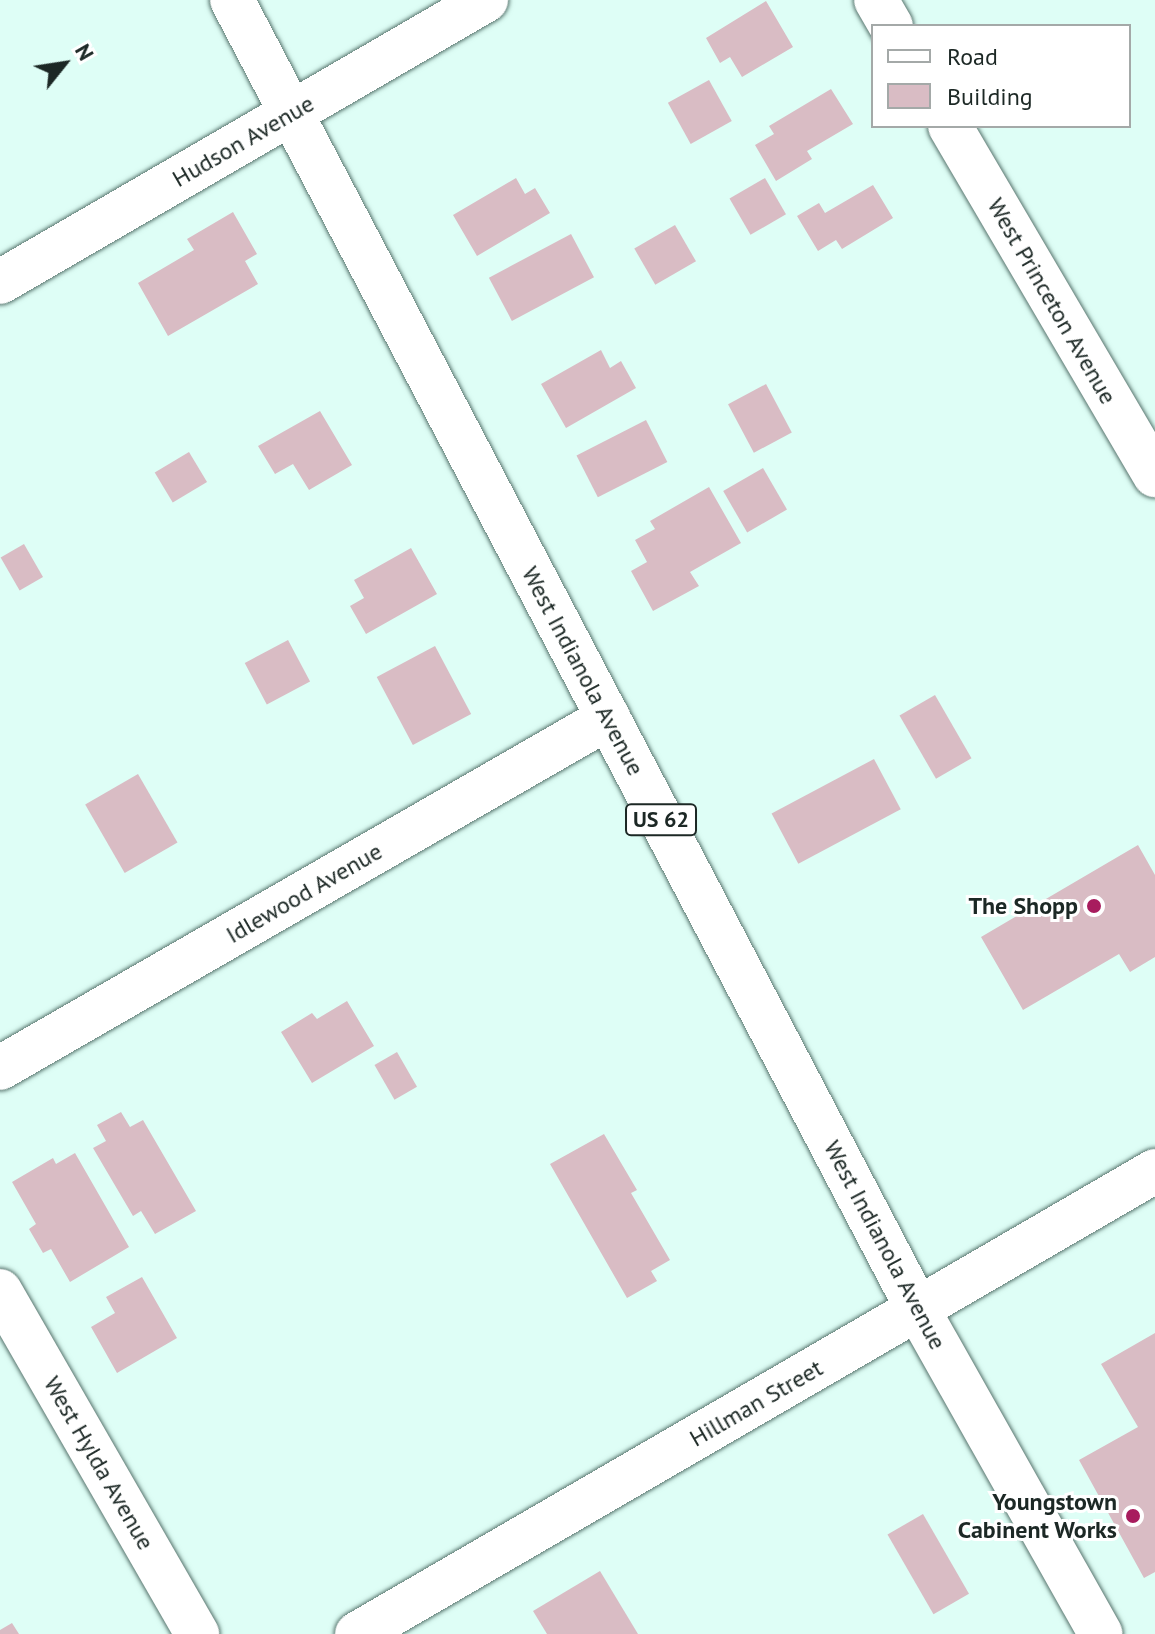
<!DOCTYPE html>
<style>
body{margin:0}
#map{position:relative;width:1155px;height:1634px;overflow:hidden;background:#defef6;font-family:"PT Sans",sans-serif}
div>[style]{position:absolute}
.building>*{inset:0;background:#d9bcc4;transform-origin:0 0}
.roads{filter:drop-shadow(0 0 2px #58756e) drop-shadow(0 0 2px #58756e)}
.minor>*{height:44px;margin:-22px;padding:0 22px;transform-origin:22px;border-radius:22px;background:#fff}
.major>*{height:44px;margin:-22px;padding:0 22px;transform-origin:22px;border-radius:22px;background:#fff}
.dots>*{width:22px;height:22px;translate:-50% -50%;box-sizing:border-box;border:4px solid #fff;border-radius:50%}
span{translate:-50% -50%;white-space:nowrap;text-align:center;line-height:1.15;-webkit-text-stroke:6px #fff;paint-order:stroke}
.shield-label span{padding:2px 6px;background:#fff;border:2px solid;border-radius:6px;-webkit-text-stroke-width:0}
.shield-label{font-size:22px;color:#1c2825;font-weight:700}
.street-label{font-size:24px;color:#1c2825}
.poi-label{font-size:24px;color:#1c2825;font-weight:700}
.right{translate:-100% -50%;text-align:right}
.legend{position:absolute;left:871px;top:24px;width:260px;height:104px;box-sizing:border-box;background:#fff;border:2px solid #a4a9a8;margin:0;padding:10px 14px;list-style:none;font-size:24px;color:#1c2825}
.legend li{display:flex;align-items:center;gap:16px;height:40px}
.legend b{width:40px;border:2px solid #a4a9a8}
.north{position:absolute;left:24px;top:24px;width:80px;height:80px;-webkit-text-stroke:6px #fff;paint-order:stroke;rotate:60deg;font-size:22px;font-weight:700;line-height:32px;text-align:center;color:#1c2825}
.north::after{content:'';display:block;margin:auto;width:28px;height:36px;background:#1c2825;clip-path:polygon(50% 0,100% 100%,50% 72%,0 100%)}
</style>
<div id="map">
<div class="building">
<div style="clip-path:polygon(766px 1px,793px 47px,742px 77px,730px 57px,720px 63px,706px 38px)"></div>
<div style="left:709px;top:80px;width:47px;height:47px;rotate:61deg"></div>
<div style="clip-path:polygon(831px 89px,853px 124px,807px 151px,812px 159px,776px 181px,755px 145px,774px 134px,769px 126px)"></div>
<div style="clip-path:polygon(516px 178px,525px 194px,535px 188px,550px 213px,477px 256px,453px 215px)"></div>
<div style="left:765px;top:178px;width:42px;height:41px;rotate:60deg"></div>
<div style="clip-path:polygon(873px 185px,893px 218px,842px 249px,836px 240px,818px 251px,797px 216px,819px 203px,825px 213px)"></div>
<div style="clip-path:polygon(233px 212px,257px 254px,245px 261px,258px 284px,168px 336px,138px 283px,194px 250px,187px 239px)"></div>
<div style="left:675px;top:225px;width:42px;height:47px;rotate:60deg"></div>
<div style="left:571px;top:234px;width:49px;height:93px;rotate:62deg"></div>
<div style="clip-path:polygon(601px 350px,610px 368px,621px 361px,636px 388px,566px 428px,541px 384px)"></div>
<div style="left:766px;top:384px;width:55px;height:43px;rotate:62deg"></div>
<div style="clip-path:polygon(320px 411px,352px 465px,309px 490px,293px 464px,275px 474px,258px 446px)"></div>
<div style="left:646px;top:420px;width:47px;height:78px;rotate:63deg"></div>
<div style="left:189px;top:452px;width:35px;height:40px;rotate:59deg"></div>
<div style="left:763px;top:468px;width:48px;height:46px;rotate:60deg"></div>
<div style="clip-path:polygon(709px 487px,741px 543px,690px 572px,699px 586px,653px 611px,631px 571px,647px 562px,635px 540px,655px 529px,650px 521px)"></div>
<div style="left:24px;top:544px;width:38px;height:27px;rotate:60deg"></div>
<div style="clip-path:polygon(411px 548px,437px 594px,366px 634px,350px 606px,364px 598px,354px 580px)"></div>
<div style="left:288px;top:640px;width:47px;height:49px;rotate:62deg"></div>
<div style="left:435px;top:646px;width:77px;height:66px;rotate:62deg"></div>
<div style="left:935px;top:695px;width:73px;height:41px;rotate:60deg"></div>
<div style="left:874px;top:759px;width:57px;height:116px;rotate:62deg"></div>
<div style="left:138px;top:774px;width:79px;height:61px;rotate:60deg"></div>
<div style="clip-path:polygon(1138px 845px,1155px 875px,1155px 957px,1130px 972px,1119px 954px,1023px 1010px,981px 937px)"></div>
<div style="clip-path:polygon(347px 1001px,374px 1046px,312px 1083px,281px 1032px,312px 1013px,317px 1019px)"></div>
<div style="left:397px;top:1052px;width:40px;height:26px;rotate:60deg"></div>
<div style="clip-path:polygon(121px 1112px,130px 1127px,143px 1120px,196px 1211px,155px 1234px,141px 1211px,133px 1216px,93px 1148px,106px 1141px,97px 1125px)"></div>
<div style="clip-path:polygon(604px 1134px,637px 1190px,631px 1193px,670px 1260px,651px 1271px,657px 1281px,627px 1298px,550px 1164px)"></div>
<div style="clip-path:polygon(75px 1153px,129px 1247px,70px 1282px,51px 1249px,43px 1253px,29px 1229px,36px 1224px,12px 1182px,53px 1158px,56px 1164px)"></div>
<div style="clip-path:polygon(142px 1277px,177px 1338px,117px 1373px,91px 1327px,115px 1313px,106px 1297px)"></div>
<div style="clip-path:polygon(1155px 1333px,1155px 1572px,1144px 1578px,1079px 1460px,1138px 1427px,1101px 1364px)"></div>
<div style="left:923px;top:1514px;width:92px;height:41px;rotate:60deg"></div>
<div style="clip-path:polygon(600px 1571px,638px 1634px,547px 1634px,533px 1611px)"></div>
<div style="clip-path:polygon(12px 1623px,19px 1634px,0 1634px,0 1630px)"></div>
</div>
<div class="roads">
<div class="minor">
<div style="left:876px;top:0;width:30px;rotate:60deg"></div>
<div style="left:950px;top:126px;width:405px;rotate:59.6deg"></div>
<div style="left:0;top:282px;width:562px;rotate:-30.12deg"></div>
<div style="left:0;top:1068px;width:702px;rotate:-29.93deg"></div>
<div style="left:0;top:1291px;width:396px;rotate:60.1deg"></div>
<div style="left:357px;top:1634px;width:923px;rotate:-30.12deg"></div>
</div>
<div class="major">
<div style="left:232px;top:0;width:1477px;rotate:62.36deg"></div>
<div style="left:917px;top:1308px;width:374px;rotate:60.6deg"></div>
</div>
</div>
<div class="dots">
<div style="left:1094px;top:906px;background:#a81c5e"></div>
<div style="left:1133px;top:1516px;background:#a81c5e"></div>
</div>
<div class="shield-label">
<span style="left:661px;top:820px">US 62</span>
</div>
<div class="street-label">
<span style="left:243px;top:141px;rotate:-30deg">Hudson Avenue</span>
<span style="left:1052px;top:301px;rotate:60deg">West Princeton Avenue</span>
<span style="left:583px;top:671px;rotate:62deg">West Indianola Avenue</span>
<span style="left:304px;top:893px;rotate:-30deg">Idlewood Avenue</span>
<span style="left:885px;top:1245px;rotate:62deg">West Indianola Avenue</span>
<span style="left:756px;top:1403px;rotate:-30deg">Hillman Street</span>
<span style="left:99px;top:1463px;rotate:60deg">West Hylda Avenue</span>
</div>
<div class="poi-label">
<span class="right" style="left:1078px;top:906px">The Shopp</span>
<span class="right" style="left:1117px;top:1516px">Youngstown<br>Cabinent Works</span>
</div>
<ul class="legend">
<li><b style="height:10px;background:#fff"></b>Road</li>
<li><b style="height:22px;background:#d9bcc4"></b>Building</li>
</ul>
<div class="north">N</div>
</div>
